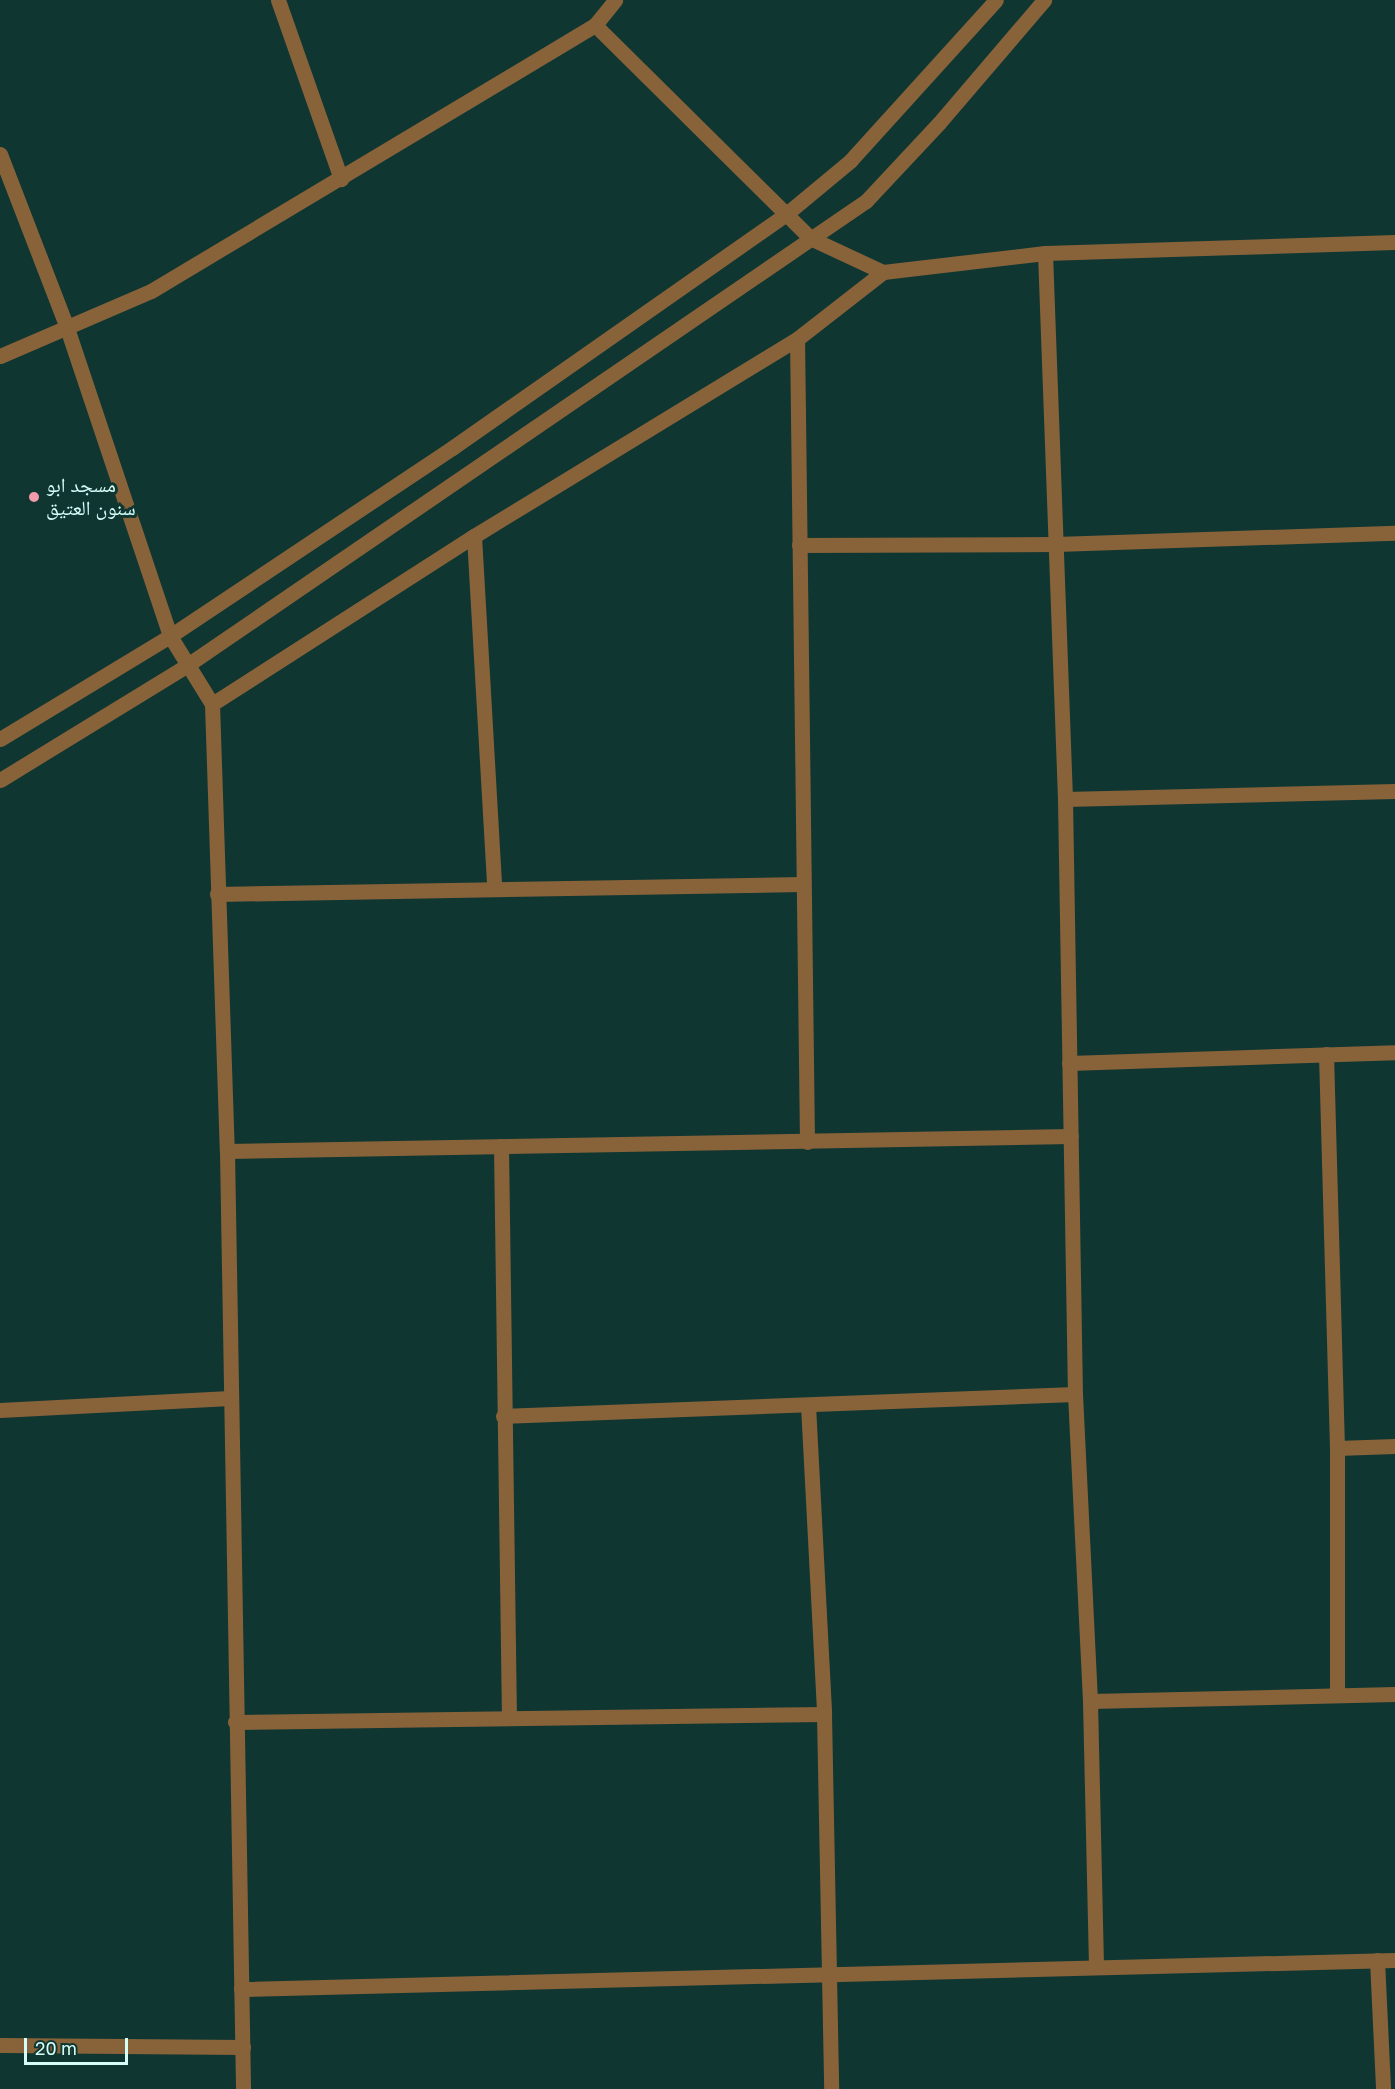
<!DOCTYPE html>
<meta charset="utf-8">
<style>
body{margin:0}
#map{position:relative;width:1395px;height:2089px;overflow:hidden;background:#103632;font-family:"Golos Text","Noto Naskh Arabic",sans-serif}
div>[style]{position:absolute}
.minor>*{height:15px;margin:-7.5px;padding:0 7.5px;transform-origin:7.5px;border-radius:7.5px;background:#88633a}
.dots>*{width:16px;height:16px;translate:-50% -50%;box-sizing:border-box;border:3px solid #103632;border-radius:50%}
span{translate:-50% -50%;white-space:nowrap;text-align:center;line-height:1.15;-webkit-text-stroke:6px #103632;paint-order:stroke}
.poi-label{font-size:20px;color:#d5fef9}
.left{translate:0 -50%;text-align:left}
.scale{position:absolute;left:24px;top:2038px;width:104px;height:27px;box-sizing:border-box;border:3px solid #d5fef9;border-top:0;padding-left:8px;font-size:18px;line-height:21px;white-space:nowrap;color:#d5fef9;-webkit-text-stroke:4px #103632;paint-order:stroke}
</style>
<div id="map">
<div class="minor">
<div style="left:278px;top:0;width:190px;rotate:70.6deg"></div>
<div style="left:595px;top:25px;width:303px;rotate:44.7deg"></div>
<div style="left:810px;top:238px;width:81px;rotate:25deg"></div>
<div style="left:883px;top:272px;width:163px;rotate:-6.7deg"></div>
<div style="left:1045px;top:253px;width:350px;rotate:-1.8deg"></div>
<div style="left:0;top:154px;width:186px;rotate:68.9deg"></div>
<div style="left:67px;top:328px;width:325px;rotate:71.5deg"></div>
<div style="left:170px;top:636px;width:80px;rotate:58.3deg"></div>
<div style="left:212px;top:704px;width:447px;rotate:88.1deg"></div>
<div style="left:227px;top:1151px;width:938px;rotate:89.02deg"></div>
<div style="left:1045px;top:253px;width:546px;rotate:87.9deg"></div>
<div style="left:1065px;top:799px;width:595px;rotate:89.04deg"></div>
<div style="left:1075px;top:1394px;width:307px;rotate:87.2deg"></div>
<div style="left:1090px;top:1701px;width:264px;rotate:88.7deg"></div>
<div style="left:0;top:356px;width:164px;rotate:-23.3deg"></div>
<div style="left:151px;top:291px;width:518px;rotate:-30.93deg"></div>
<div style="left:595px;top:25px;width:32px;rotate:-51deg"></div>
<div style="left:474px;top:536px;width:352px;rotate:86.7deg"></div>
<div style="left:799px;top:545px;width:257px;rotate:-0.2deg"></div>
<div style="left:1056px;top:544px;width:339px;rotate:-1.9deg"></div>
<div style="left:212px;top:704px;width:311px;rotate:-32.7deg"></div>
<div style="left:474px;top:536px;width:378px;rotate:-31.4deg"></div>
<div style="left:0;top:739px;width:199px;rotate:-31.2deg"></div>
<div style="left:170px;top:636px;width:339px;rotate:-33.7deg"></div>
<div style="left:452px;top:448px;width:406px;rotate:-35deg"></div>
<div style="left:785px;top:215px;width:85px;rotate:-39.7deg"></div>
<div style="left:850px;top:161px;width:217px;rotate:-47.8deg"></div>
<div style="left:0;top:780px;width:218px;rotate:-31.5deg"></div>
<div style="left:186px;top:666px;width:824px;rotate:-34.37deg"></div>
<div style="left:866px;top:201px;width:107px;rotate:-46.9deg"></div>
<div style="left:939px;top:123px;width:162px;rotate:-49.5deg"></div>
<div style="left:1065px;top:799px;width:330px;rotate:-1.4deg"></div>
<div style="left:217px;top:894px;width:585px;rotate:-0.98deg"></div>
<div style="left:1326px;top:1054px;width:394px;rotate:88.4deg"></div>
<div style="left:1337px;top:1448px;width:246px;rotate:90deg"></div>
<div style="left:1069px;top:1063px;width:326px;rotate:-1.9deg"></div>
<div style="left:807px;top:1142px;width:803px;rotate:-90.71deg"></div>
<div style="left:797px;top:339px;width:109px;rotate:-37.9deg"></div>
<div style="left:501px;top:1146px;width:572px;rotate:89.2deg"></div>
<div style="left:227px;top:1151px;width:844px;rotate:-1.02deg"></div>
<div style="left:808px;top:1405px;width:309px;rotate:87deg"></div>
<div style="left:824px;top:1714px;width:375px;rotate:88.9deg"></div>
<div style="left:0;top:1410px;width:230px;rotate:-3deg"></div>
<div style="left:503px;top:1416px;width:572px;rotate:-2.2deg"></div>
<div style="left:1337px;top:1448px;width:58px;rotate:-2deg"></div>
<div style="left:1090px;top:1701px;width:305px;rotate:-1.3deg"></div>
<div style="left:235px;top:1722px;width:589px;rotate:-0.78deg"></div>
<div style="left:1377px;top:1960px;width:129px;rotate:87.3deg"></div>
<div style="left:241px;top:1989px;width:1154px;rotate:-1.44deg"></div>
<div style="left:0;top:2045px;width:243px;rotate:0.5deg"></div>
</div>
<div class="dots">
<div style="left:34px;top:497px;background:#f39aab"></div>
</div>
<div class="poi-label">
<span class="left" style="left:46px;top:496px">مسجد ابو<br>سنون العتيق</span>
</div>
<div class="scale">20 m</div>
</div>
